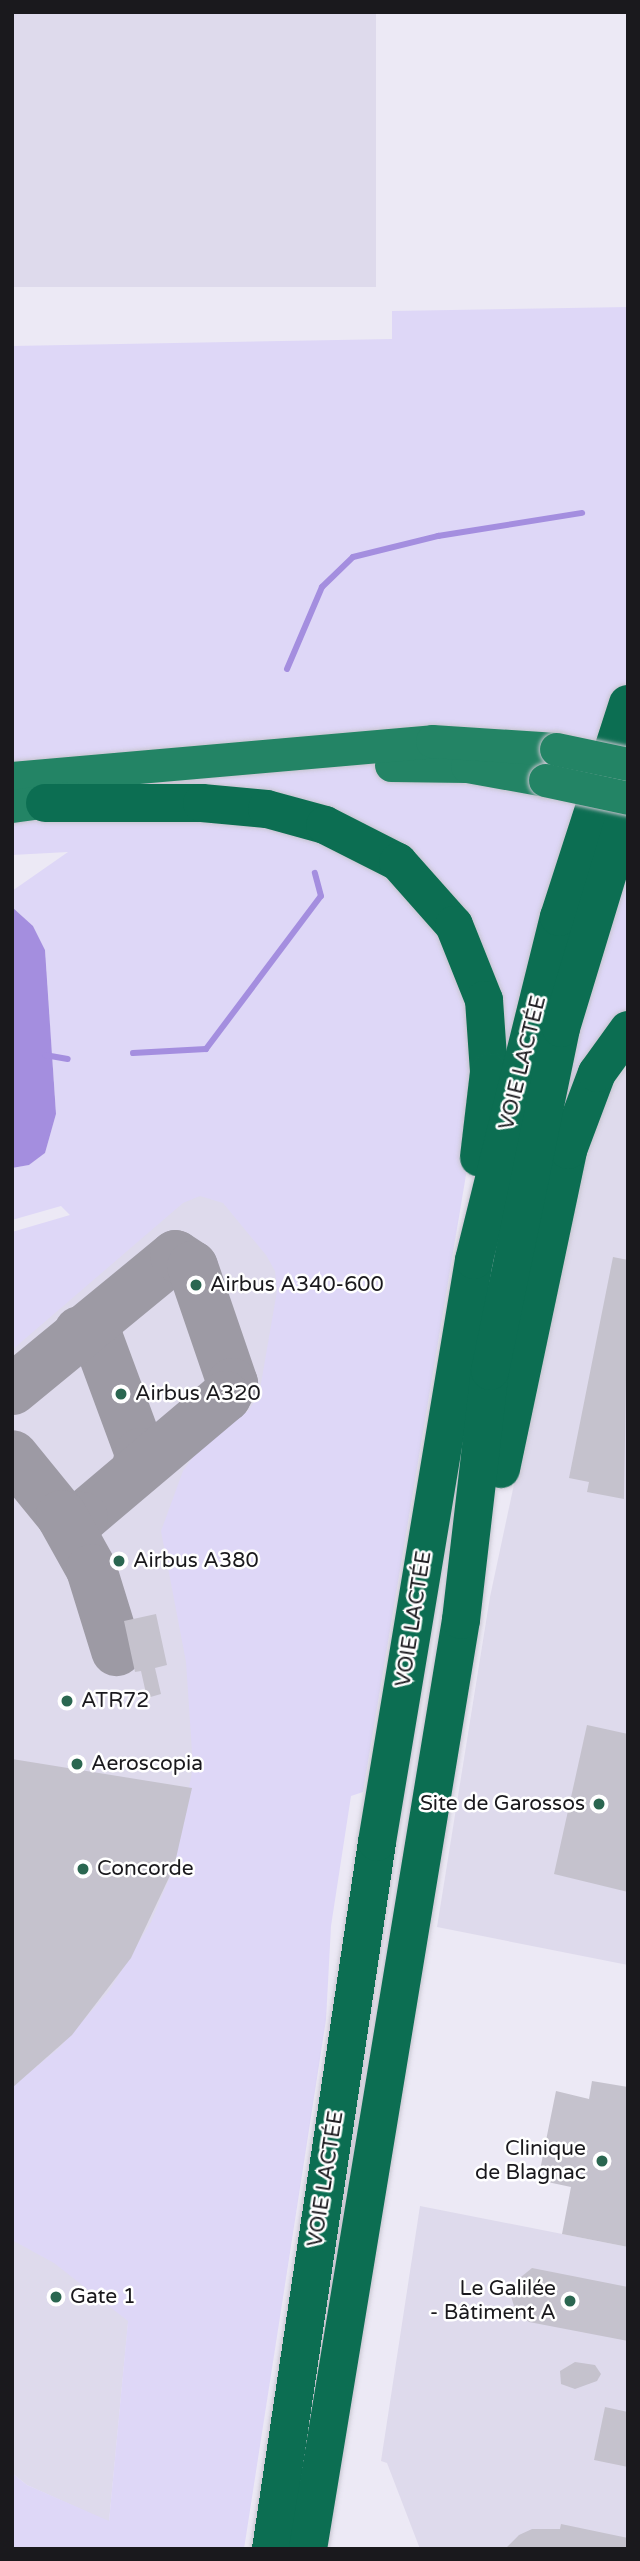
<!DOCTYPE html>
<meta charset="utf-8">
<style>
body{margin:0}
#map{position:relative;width:640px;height:2561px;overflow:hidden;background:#ece9f5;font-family:"Varela Round",sans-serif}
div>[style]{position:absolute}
.built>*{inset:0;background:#dedaec;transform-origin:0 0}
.green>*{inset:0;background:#ded7f7}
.water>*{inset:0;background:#a48edf}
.stream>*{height:6px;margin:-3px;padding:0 3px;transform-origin:3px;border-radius:3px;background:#a48edf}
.taxiway>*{height:51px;margin:-25.5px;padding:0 25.5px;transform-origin:25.5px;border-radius:25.5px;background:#9d9aa4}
.building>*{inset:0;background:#c5c2cd}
.roads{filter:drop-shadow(0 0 2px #c6c4ce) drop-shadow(0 0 2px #c6c4ce)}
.major>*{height:33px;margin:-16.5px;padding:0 16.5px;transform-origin:16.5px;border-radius:16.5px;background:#238465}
.highway>*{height:38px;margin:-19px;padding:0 19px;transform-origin:19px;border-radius:19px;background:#0c6e52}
.bridges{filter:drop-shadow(0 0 2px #c6c4ce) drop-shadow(0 0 2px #c6c4ce)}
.major-bridge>*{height:33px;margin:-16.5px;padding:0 16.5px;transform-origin:16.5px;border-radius:16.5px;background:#238465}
.dots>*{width:19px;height:19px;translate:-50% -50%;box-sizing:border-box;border:4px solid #fff;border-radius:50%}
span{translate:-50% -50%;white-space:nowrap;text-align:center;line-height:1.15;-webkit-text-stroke:5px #fff;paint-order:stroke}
.street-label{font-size:21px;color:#1a191d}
.poi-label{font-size:21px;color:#1a191d}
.left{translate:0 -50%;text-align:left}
.right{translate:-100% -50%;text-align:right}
.frame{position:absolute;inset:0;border:14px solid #1a191d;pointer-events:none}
</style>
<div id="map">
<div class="built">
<div style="left:12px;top:12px;width:364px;height:275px"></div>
<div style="clip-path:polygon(628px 1065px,628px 1965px,437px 1927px,490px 1597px,587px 1141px,610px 1091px)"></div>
<div style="clip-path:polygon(199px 1190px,216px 1193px,290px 1274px,138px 2219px,109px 2522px,27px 2485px,12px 2473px,12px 1336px)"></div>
<div style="clip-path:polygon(420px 2206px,628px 2247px,628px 2549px,420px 2549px,387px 2463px,381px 2461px)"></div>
</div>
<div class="green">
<div style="clip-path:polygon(628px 307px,628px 1013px,558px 1147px,464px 979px,477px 1109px,363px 1792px,351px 1796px,331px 1926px,326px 2020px,244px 2549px,12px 2549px,12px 2473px,27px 2485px,109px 2521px,128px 2321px,54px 2263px,12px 2240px,12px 2087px,59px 2048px,109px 1991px,151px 1922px,174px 1867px,193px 1767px,186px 1662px,161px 1531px,183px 1471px,201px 1446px,249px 1410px,259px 1395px,277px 1291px,275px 1271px,266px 1255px,223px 1203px,200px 1196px,183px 1203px,12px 1350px,12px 1232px,70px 1215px,61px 1206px,12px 1220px,12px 1168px,29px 1165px,45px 1153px,56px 1114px,45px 950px,33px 926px,12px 907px,12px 891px,68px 852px,12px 855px,12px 346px,392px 339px,392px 311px)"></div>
</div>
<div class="water">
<div style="clip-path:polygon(12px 907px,33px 926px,45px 950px,56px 1114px,45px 1153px,29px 1165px,12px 1168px)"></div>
</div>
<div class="stream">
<div style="left:287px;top:669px;width:89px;rotate:-66.9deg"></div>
<div style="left:322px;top:587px;width:43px;rotate:-44.1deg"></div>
<div style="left:353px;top:557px;width:88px;rotate:-13.9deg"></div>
<div style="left:438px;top:536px;width:146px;rotate:-9.1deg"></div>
<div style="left:133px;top:1053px;width:73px;rotate:-3.1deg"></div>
<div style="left:206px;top:1049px;width:191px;rotate:-53.1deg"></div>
<div style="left:321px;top:896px;width:24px;rotate:-105deg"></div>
<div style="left:45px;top:1055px;width:23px;rotate:10deg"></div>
</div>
<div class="taxiway">
<div style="left:79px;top:1331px;width:9px;rotate:-13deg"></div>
<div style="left:88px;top:1329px;width:12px;rotate:42deg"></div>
<div style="left:97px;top:1337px;width:124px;rotate:69.7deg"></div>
<div style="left:140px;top:1453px;width:18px;rotate:103deg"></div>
<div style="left:12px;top:1389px;width:211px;rotate:-39.4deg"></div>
<div style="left:175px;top:1255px;width:20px;rotate:33deg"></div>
<div style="left:192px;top:1266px;width:124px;rotate:71.1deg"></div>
<div style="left:232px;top:1383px;width:15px;rotate:118deg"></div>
<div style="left:225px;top:1396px;width:187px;rotate:139.8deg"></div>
<div style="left:82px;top:1517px;width:21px;rotate:-175deg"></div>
<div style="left:61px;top:1515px;width:77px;rotate:-129.2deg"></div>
<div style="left:61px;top:1515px;width:62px;rotate:60.9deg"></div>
<div style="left:91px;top:1569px;width:85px;rotate:72.8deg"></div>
</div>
<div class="building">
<div style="clip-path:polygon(613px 1257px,628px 1260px,624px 1499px,587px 1492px,589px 1482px,569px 1478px)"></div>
<div style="clip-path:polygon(156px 1614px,167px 1665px,155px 1668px,161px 1694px,147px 1698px,141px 1671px,135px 1672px,124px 1621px)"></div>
<div style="clip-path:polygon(587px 1725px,628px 1734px,628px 1892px,554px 1874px)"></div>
<div style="clip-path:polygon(12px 1759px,192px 1788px,174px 1867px,131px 1958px,72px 2035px,12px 2088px)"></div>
<div style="clip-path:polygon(592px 2081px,628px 2087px,628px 2247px,562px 2234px,571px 2187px,538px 2180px,556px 2091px,589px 2099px)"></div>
<div style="clip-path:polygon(532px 2268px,628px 2287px,628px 2341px,529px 2322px,516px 2313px,511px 2296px,516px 2281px)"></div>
<div style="clip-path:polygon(575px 2362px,595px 2365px,601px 2374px,597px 2381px,575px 2389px,561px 2384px,560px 2371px)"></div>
<div style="clip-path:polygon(605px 2407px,628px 2412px,628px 2467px,594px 2460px)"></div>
<div style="clip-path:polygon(561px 2524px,628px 2538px,628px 2549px,505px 2549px,519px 2535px,532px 2529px,560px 2529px)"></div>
</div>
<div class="roads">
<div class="major">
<div style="left:391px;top:765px;width:76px;rotate:0.8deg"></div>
<div style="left:467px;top:766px;width:79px;rotate:10.2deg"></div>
<div style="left:12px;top:778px;width:422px;rotate:-5deg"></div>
<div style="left:432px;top:741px;width:124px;rotate:3.7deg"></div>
<div style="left:12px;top:806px;width:59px;rotate:-7.9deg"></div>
</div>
<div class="highway">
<div style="left:45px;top:803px;width:157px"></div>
<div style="left:202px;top:803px;width:65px;rotate:5.3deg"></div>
<div style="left:267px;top:809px;width:60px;rotate:15.4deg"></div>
<div style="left:325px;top:825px;width:82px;rotate:26.9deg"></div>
<div style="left:398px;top:862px;width:84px;rotate:48.4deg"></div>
<div style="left:454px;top:925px;width:81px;rotate:68.2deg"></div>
<div style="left:484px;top:1000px;width:72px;rotate:86deg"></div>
<div style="left:489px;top:1072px;width:86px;rotate:96.7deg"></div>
<div style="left:501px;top:1469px;width:326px;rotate:-78.1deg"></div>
<div style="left:568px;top:1150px;width:82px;rotate:-69.4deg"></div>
<div style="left:597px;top:1073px;width:53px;rotate:-54.2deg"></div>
<div style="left:271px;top:2549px;width:715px;rotate:-81.47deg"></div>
<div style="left:377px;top:1842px;width:590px;rotate:-80.54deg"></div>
<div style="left:474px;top:1260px;width:353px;rotate:-76.1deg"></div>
<div style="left:559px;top:917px;width:224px;rotate:-72.1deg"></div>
<div style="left:308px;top:2549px;width:942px;rotate:-80.65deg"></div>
<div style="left:461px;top:1620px;width:251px;rotate:-83.4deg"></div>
<div style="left:490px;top:1371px;width:350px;rotate:-78.3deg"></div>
<div style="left:561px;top:1028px;width:231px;rotate:-73.1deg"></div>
</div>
</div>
<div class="bridges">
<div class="major-bridge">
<div style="left:556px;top:749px;width:74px;rotate:11.8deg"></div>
<div style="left:545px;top:780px;width:85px;rotate:12.2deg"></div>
</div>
</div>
<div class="dots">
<div style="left:196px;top:1285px;background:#2a6650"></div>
<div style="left:121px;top:1394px;background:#2a6650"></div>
<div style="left:119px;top:1561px;background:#2a6650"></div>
<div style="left:67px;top:1701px;background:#2a6650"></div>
<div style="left:77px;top:1764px;background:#2a6650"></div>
<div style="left:599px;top:1804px;background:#2a6650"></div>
<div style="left:83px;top:1869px;background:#2a6650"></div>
<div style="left:602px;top:2161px;background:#2a6650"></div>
<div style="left:56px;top:2297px;background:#2a6650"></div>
<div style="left:570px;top:2301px;background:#2a6650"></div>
</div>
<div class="street-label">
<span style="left:523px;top:1063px;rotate:-76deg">VOIE LACTÉE</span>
<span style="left:414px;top:1619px;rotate:-81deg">VOIE LACTÉE</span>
<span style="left:326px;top:2179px;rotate:-81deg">VOIE LACTÉE</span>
</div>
<div class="poi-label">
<span class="left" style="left:210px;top:1285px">Airbus A340-600</span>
<span class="left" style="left:135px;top:1394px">Airbus A320</span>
<span class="left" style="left:133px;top:1561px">Airbus A380</span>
<span class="left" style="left:81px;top:1701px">ATR72</span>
<span class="left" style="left:91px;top:1764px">Aeroscopia</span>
<span class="right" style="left:585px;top:1804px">Site de Garossos</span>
<span class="left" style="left:97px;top:1869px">Concorde</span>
<span class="right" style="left:586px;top:2161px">Clinique<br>de Blagnac</span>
<span class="right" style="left:556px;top:2301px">Le Galilée<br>- Bâtiment A</span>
<span class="left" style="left:70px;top:2297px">Gate 1</span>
</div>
<div class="frame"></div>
</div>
